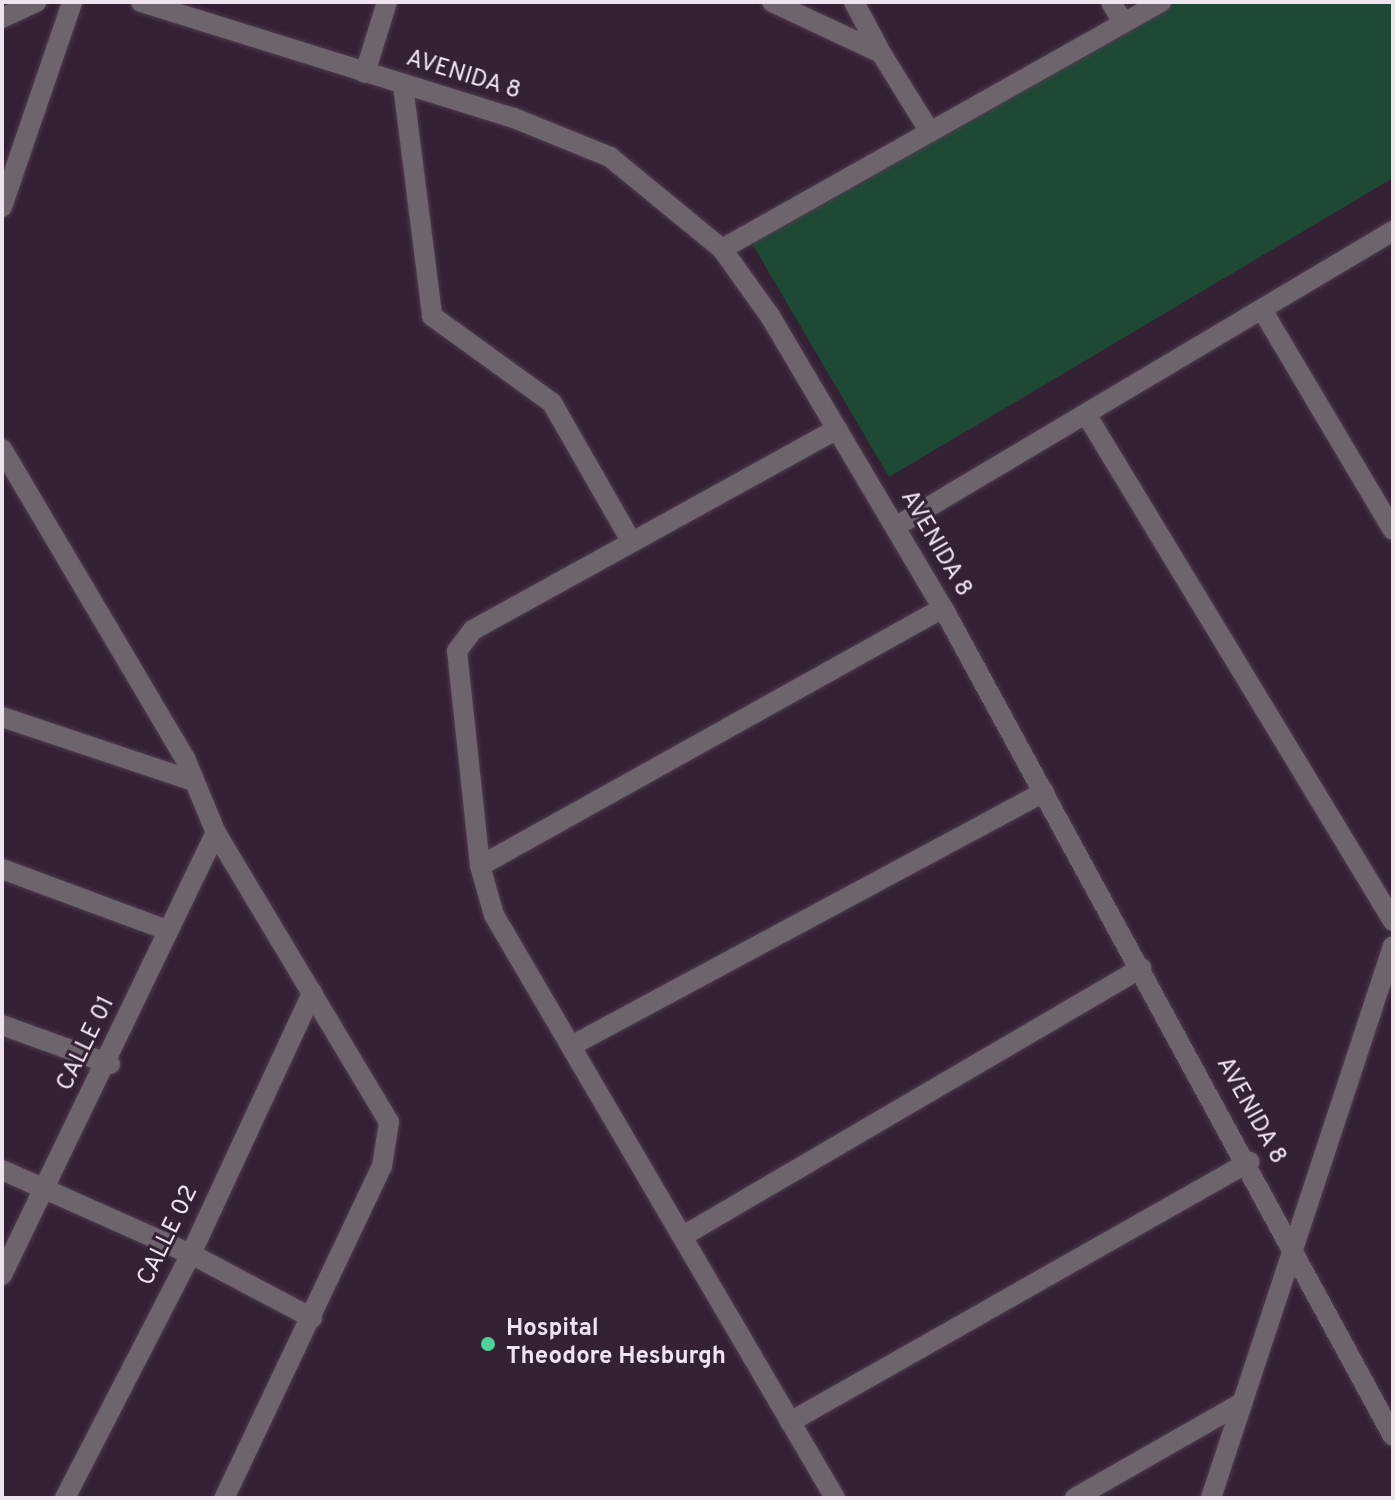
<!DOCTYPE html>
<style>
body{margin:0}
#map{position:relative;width:1395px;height:1500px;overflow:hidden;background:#342134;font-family:Overpass,sans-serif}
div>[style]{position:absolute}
.green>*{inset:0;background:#1d4935}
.roads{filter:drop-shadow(0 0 2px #4e3c4e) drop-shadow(0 0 2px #4e3c4e)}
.street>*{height:20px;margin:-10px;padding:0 10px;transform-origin:10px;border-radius:10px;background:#6e646d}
.dots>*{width:22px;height:22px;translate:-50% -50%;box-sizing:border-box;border:4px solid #342134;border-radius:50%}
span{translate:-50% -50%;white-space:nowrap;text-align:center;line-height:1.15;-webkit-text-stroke:6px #342134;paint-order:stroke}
.street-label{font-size:24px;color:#f0e3f0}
.poi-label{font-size:24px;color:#f0e3f0;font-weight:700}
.left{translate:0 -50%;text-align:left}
.frame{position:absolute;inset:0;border:4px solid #f0e3f0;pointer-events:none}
</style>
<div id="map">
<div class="green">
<div style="clip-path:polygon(1150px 2px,1393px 2px,1393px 178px,889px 477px,750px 240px)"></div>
</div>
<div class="roads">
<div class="street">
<div style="left:141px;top:2px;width:391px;rotate:17.3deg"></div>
<div style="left:514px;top:118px;width:104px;rotate:22.1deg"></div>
<div style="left:610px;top:157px;width:145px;rotate:39.4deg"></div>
<div style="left:722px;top:249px;width:82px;rotate:54.4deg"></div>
<div style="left:770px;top:316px;width:339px;rotate:59.4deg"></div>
<div style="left:943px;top:608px;width:942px;rotate:61.48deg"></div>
<div style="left:772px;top:2px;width:120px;rotate:25.1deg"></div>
<div style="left:881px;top:53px;width:93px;rotate:58.2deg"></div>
<div style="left:854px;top:2px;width:58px;rotate:62.1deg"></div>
<div style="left:1111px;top:2px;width:24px;rotate:60deg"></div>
<div style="left:2px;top:18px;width:38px;rotate:-25deg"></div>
<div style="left:365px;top:73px;width:74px;rotate:-72.8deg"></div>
<div style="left:403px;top:85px;width:233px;rotate:82.8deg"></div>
<div style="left:432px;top:316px;width:148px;rotate:35.9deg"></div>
<div style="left:552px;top:403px;width:159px;rotate:60.2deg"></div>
<div style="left:2px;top:207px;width:217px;rotate:-71.1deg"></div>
<div style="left:722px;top:249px;width:504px;rotate:-29.36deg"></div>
<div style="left:1264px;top:313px;width:252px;rotate:59.3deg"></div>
<div style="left:1086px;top:414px;width:593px;rotate:58.8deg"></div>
<div style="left:2px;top:449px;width:359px;rotate:59.4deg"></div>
<div style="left:185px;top:758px;width:81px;rotate:67.5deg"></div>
<div style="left:216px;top:833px;width:337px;rotate:59.1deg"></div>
<div style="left:389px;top:1122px;width:45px;rotate:99deg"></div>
<div style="left:382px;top:1166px;width:368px;rotate:115.4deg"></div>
<div style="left:895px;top:527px;width:579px;rotate:-30.73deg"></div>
<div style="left:2px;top:717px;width:201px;rotate:18.5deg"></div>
<div style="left:480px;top:866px;width:530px;rotate:-29.13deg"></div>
<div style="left:2px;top:869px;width:176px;rotate:20.3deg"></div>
<div style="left:2px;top:1025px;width:115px;rotate:19.9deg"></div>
<div style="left:571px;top:1046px;width:537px;rotate:-28.24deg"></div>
<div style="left:2px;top:1170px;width:207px;rotate:24deg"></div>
<div style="left:191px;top:1254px;width:137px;rotate:27.9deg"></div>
<div style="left:683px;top:1236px;width:531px;rotate:-30.33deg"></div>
<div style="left:2px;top:1275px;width:491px;rotate:-64.2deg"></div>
<div style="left:790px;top:1422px;width:528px;rotate:-29.53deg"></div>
<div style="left:65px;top:1498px;width:275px;rotate:-62.7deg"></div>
<div style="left:191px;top:1254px;width:288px;rotate:-65.1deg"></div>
<div style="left:835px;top:1498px;width:675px;rotate:-120.32deg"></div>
<div style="left:494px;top:915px;width:51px;rotate:-105.9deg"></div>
<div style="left:480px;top:866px;width:216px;rotate:-96.1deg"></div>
<div style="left:457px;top:651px;width:26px;rotate:-53deg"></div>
<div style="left:473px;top:630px;width:416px;rotate:-28.9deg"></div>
<div style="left:1075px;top:1498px;width:193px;rotate:-29.7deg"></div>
<div style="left:1211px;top:1498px;width:581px;rotate:-71.75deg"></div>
</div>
</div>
<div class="dots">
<div style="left:488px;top:1344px;background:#4dd39a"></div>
</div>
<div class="street-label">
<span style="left:463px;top:76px;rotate:17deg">AVENIDA 8</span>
<span style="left:935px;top:544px;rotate:60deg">AVENIDA 8</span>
<span style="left:87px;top:1044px;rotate:-64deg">CALLE 01</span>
<span style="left:1250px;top:1111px;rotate:61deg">AVENIDA 8</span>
<span style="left:169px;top:1236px;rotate:-64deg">CALLE 02</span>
</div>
<div class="poi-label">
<span class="left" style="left:506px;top:1344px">Hospital<br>Theodore Hesburgh</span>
</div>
<div class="frame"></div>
</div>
